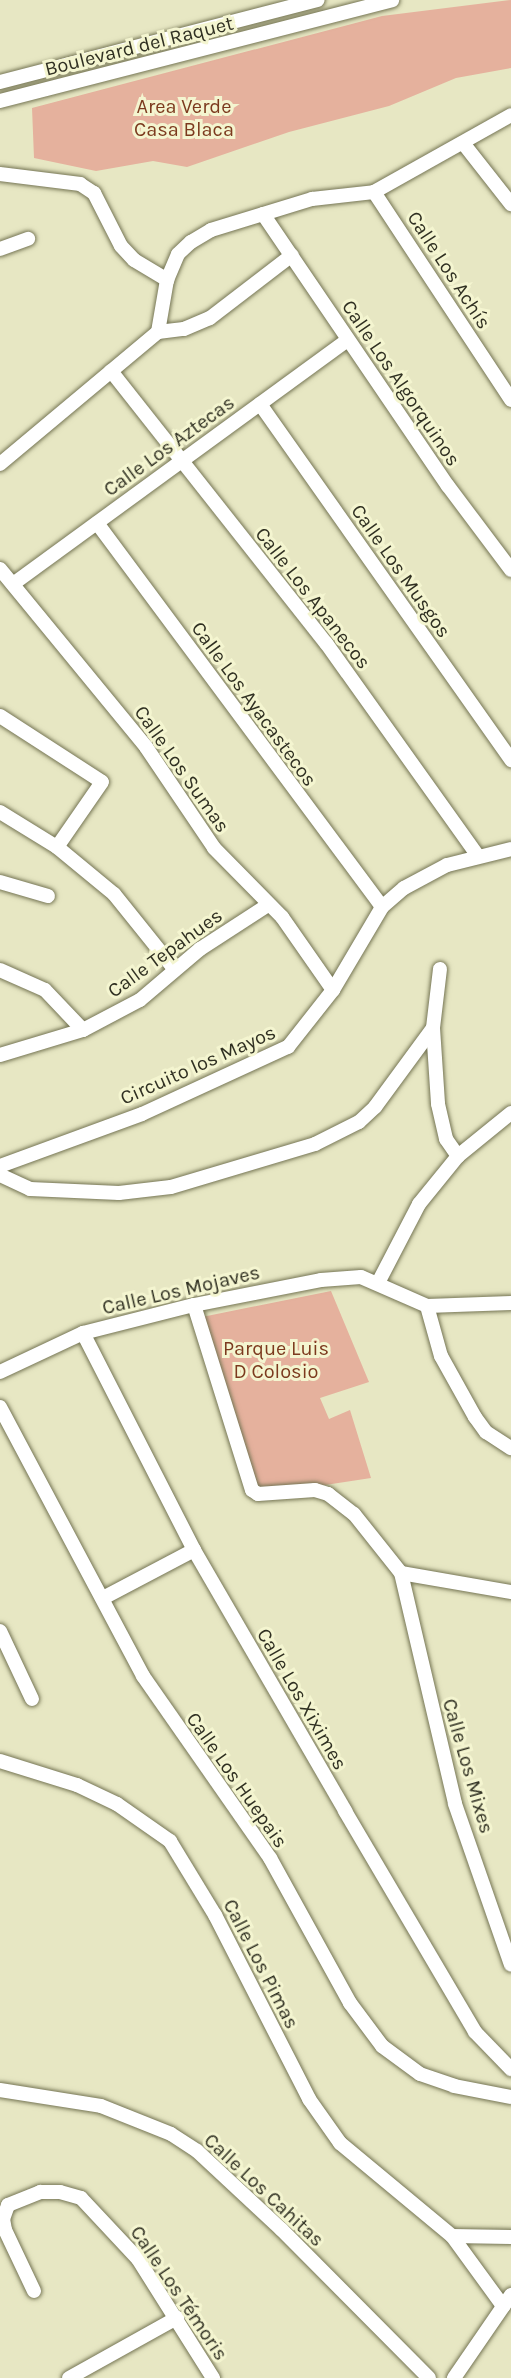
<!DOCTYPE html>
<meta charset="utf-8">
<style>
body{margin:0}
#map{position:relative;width:511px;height:2378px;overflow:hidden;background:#e7e7c3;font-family:Karla,sans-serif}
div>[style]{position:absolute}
.green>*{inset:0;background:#e5b19d}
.roads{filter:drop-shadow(0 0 2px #757554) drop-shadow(0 0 2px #757554)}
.minor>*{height:14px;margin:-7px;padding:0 7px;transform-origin:7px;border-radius:7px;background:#fff}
span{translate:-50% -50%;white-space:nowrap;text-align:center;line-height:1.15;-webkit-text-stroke:6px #f4f5d0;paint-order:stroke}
.street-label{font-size:20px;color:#303022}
.park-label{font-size:20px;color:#7c3a1e}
</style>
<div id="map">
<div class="green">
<div style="clip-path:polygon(511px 0,511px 68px,456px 78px,389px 106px,289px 132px,187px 167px,153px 161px,96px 171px,34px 158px,32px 108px,382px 16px)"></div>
<div style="clip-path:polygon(331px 1291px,369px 1382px,320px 1398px,329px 1419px,350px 1410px,371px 1478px,312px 1487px,256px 1487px,202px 1317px)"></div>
</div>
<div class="roads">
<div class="minor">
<div style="left:0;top:82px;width:328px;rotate:-14.5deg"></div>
<div style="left:0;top:101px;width:405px;rotate:-14.4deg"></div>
<div style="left:463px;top:143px;width:78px;rotate:51.8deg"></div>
<div style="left:0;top:174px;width:81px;rotate:7.1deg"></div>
<div style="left:80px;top:184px;width:17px;rotate:33deg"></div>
<div style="left:94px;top:193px;width:59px;rotate:63deg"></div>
<div style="left:121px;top:246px;width:19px;rotate:47deg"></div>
<div style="left:134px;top:260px;width:39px;rotate:31deg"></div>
<div style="left:374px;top:192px;width:249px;rotate:56.6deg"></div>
<div style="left:263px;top:214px;width:329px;rotate:55.8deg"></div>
<div style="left:448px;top:486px;width:105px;rotate:53.1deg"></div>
<div style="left:0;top:249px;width:30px;rotate:-20deg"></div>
<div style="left:158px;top:332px;width:53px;rotate:-80.2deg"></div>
<div style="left:167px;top:280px;width:28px;rotate:-67deg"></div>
<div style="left:178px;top:254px;width:18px;rotate:-43deg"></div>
<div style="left:191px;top:242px;width:23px;rotate:-31deg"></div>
<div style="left:211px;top:230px;width:106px;rotate:-17.1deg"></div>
<div style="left:312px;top:199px;width:62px;rotate:-6.4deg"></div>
<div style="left:374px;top:192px;width:157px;rotate:-29.3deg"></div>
<div style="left:111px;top:371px;width:347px;rotate:51.7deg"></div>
<div style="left:326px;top:643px;width:262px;rotate:54.5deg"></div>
<div style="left:260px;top:404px;width:436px;rotate:54.8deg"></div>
<div style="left:0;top:464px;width:206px;rotate:-39.9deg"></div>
<div style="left:158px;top:332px;width:26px;rotate:-7deg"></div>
<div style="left:184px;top:329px;width:28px;rotate:-23deg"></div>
<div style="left:210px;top:318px;width:103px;rotate:-37.5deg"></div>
<div style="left:97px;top:523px;width:478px;rotate:53.4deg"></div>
<div style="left:0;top:569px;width:230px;rotate:50.6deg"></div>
<div style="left:146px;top:747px;width:122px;rotate:56deg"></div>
<div style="left:214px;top:848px;width:97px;rotate:45.4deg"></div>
<div style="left:282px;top:917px;width:89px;rotate:55.1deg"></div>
<div style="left:13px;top:584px;width:414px;rotate:-36.1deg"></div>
<div style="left:0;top:716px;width:121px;rotate:32.9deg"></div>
<div style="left:102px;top:782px;width:79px;rotate:124.7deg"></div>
<div style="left:0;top:812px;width:67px;rotate:31.6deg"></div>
<div style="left:57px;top:847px;width:74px;rotate:39.5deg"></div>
<div style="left:114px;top:894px;width:97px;rotate:51.2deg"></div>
<div style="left:0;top:882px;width:50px;rotate:16.3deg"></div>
<div style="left:440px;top:969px;width:59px;rotate:96.8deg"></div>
<div style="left:433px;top:1028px;width:76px;rotate:86.2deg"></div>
<div style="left:438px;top:1104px;width:36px;rotate:77deg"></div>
<div style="left:446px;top:1139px;width:21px;rotate:55deg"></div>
<div style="left:0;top:970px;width:49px;rotate:24deg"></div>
<div style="left:45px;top:990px;width:55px;rotate:46.5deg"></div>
<div style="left:0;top:1055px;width:87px;rotate:-16.8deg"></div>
<div style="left:83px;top:1030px;width:64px;rotate:-27.8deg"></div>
<div style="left:140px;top:1000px;width:79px;rotate:-40.4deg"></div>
<div style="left:200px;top:949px;width:81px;rotate:-32.9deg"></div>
<div style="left:0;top:1166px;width:151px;rotate:-20.1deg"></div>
<div style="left:142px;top:1114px;width:161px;rotate:-24.7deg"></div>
<div style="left:288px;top:1047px;width:73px;rotate:-51.7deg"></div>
<div style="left:333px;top:990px;width:96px;rotate:-59.4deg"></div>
<div style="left:382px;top:907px;width:29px;rotate:-41deg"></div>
<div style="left:404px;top:888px;width:49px;rotate:-28.1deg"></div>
<div style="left:447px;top:865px;width:66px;rotate:-14deg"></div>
<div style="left:0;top:1175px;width:33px;rotate:25deg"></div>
<div style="left:30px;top:1189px;width:89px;rotate:2.6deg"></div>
<div style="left:119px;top:1193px;width:52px;rotate:-6.6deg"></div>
<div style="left:171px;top:1187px;width:150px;rotate:-16.6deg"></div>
<div style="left:315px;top:1144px;width:49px;rotate:-26.6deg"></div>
<div style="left:359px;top:1122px;width:22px;rotate:-43deg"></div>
<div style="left:375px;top:1107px;width:98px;rotate:-53.7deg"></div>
<div style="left:379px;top:1281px;width:87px;rotate:-62.5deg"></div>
<div style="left:419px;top:1204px;width:62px;rotate:-50.9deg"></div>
<div style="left:458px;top:1156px;width:68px;rotate:-39.1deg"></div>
<div style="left:194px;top:1305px;width:194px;rotate:72.6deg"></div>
<div style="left:252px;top:1490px;width:7px;rotate:34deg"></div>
<div style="left:258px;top:1494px;width:57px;rotate:-4deg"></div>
<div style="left:315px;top:1490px;width:14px;rotate:17deg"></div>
<div style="left:328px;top:1494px;width:33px;rotate:38deg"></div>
<div style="left:354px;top:1514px;width:75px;rotate:51.5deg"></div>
<div style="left:401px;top:1573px;width:237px;rotate:76.8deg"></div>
<div style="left:455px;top:1804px;width:170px;rotate:70.8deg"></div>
<div style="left:427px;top:1306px;width:52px;rotate:74.4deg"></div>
<div style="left:441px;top:1356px;width:70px;rotate:60.9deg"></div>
<div style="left:475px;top:1417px;width:19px;rotate:54deg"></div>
<div style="left:486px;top:1432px;width:30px;rotate:33deg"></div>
<div style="left:83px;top:1333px;width:244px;rotate:62.9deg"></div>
<div style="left:194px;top:1550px;width:302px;rotate:59.9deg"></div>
<div style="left:345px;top:1811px;width:256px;rotate:59.5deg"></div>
<div style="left:475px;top:2032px;width:52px;rotate:45.8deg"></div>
<div style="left:0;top:1372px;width:92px;rotate:-25.2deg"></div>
<div style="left:83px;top:1333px;width:114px;rotate:-14.2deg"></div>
<div style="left:194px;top:1305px;width:129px;rotate:-11.1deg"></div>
<div style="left:321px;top:1280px;width:40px;rotate:-4.3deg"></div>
<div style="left:361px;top:1277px;width:72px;rotate:23.7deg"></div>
<div style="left:427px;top:1306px;width:84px;rotate:-2deg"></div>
<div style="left:0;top:1407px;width:305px;rotate:62deg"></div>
<div style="left:143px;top:1676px;width:222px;rotate:55.1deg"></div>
<div style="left:270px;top:1858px;width:166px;rotate:61.1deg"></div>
<div style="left:350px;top:2003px;width:54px;rotate:53.3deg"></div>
<div style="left:382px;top:2046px;width:47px;rotate:36.4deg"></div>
<div style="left:420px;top:2074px;width:36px;rotate:19deg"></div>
<div style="left:454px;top:2086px;width:58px;rotate:10.9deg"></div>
<div style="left:401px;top:1573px;width:112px;rotate:9.8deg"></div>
<div style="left:103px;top:1598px;width:103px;rotate:-27.8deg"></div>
<div style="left:0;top:1631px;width:75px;rotate:64.8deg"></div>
<div style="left:0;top:1761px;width:81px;rotate:17.3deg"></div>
<div style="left:77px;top:1785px;width:44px;rotate:25.4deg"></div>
<div style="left:117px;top:1804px;width:65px;rotate:34.9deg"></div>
<div style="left:170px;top:1841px;width:87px;rotate:58.7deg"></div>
<div style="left:215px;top:1915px;width:207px;rotate:62.9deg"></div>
<div style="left:309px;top:2099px;width:54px;rotate:54.8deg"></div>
<div style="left:340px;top:2143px;width:146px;rotate:39.7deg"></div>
<div style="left:452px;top:2236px;width:59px;rotate:1deg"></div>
<div style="left:0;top:2090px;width:102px;rotate:9deg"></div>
<div style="left:101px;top:2106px;width:75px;rotate:21.8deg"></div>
<div style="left:171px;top:2134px;width:31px;rotate:33deg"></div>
<div style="left:197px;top:2151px;width:115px;rotate:42.9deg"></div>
<div style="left:281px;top:2229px;width:210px;rotate:45.2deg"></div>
<div style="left:452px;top:2236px;width:87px;rotate:53.9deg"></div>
<div style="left:34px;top:2291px;width:68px;rotate:-115.4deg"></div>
<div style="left:5px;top:2230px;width:11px;rotate:-100deg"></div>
<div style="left:3px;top:2219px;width:15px;rotate:-70deg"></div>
<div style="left:8px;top:2205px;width:35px;rotate:-22deg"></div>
<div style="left:40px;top:2192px;width:20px"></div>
<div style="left:60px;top:2192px;width:22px;rotate:16deg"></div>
<div style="left:81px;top:2198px;width:83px;rotate:46.9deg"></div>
<div style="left:138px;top:2259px;width:141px;rotate:57.8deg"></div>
<div style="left:69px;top:2378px;width:124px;rotate:-29.1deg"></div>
<div style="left:454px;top:2378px;width:101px;rotate:-55.5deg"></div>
</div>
</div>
<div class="street-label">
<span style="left:139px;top:46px;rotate:-14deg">Boulevard del Raquet</span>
<span style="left:449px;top:270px;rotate:57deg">Calle Los Achís</span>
<span style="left:401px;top:383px;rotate:56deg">Calle Los Algorquinos</span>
<span style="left:169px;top:446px;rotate:-36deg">Calle Los Aztecas</span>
<span style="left:401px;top:571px;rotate:55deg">Calle Los Musgos</span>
<span style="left:313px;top:598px;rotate:52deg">Calle Los Apanecos</span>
<span style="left:254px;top:704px;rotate:54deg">Calle Los Ayacastecos</span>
<span style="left:182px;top:769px;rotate:55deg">Calle Los Sumas</span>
<span style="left:165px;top:953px;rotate:-36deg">Calle Tepahues</span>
<span style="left:198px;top:1065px;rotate:-24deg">Circuito los Mayos</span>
<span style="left:181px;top:1290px;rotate:-13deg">Calle Los Mojaves</span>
<span style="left:302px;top:1699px;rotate:60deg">Calle Los Xiximes</span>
<span style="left:468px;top:1766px;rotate:74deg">Calle Los Mixes</span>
<span style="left:237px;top:1780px;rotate:55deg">Calle Los Huepais</span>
<span style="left:261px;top:1964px;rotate:63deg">Calle Los Pimas</span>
<span style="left:264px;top:2190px;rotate:43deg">Calle Los Cahitas</span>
<span style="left:179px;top:2293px;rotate:56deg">Calle Los Témoris</span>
</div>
<div class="park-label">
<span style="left:184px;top:118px">Area Verde<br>Casa Blaca</span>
<span style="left:276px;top:1360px">Parque Luis<br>D Colosio</span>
</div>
</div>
